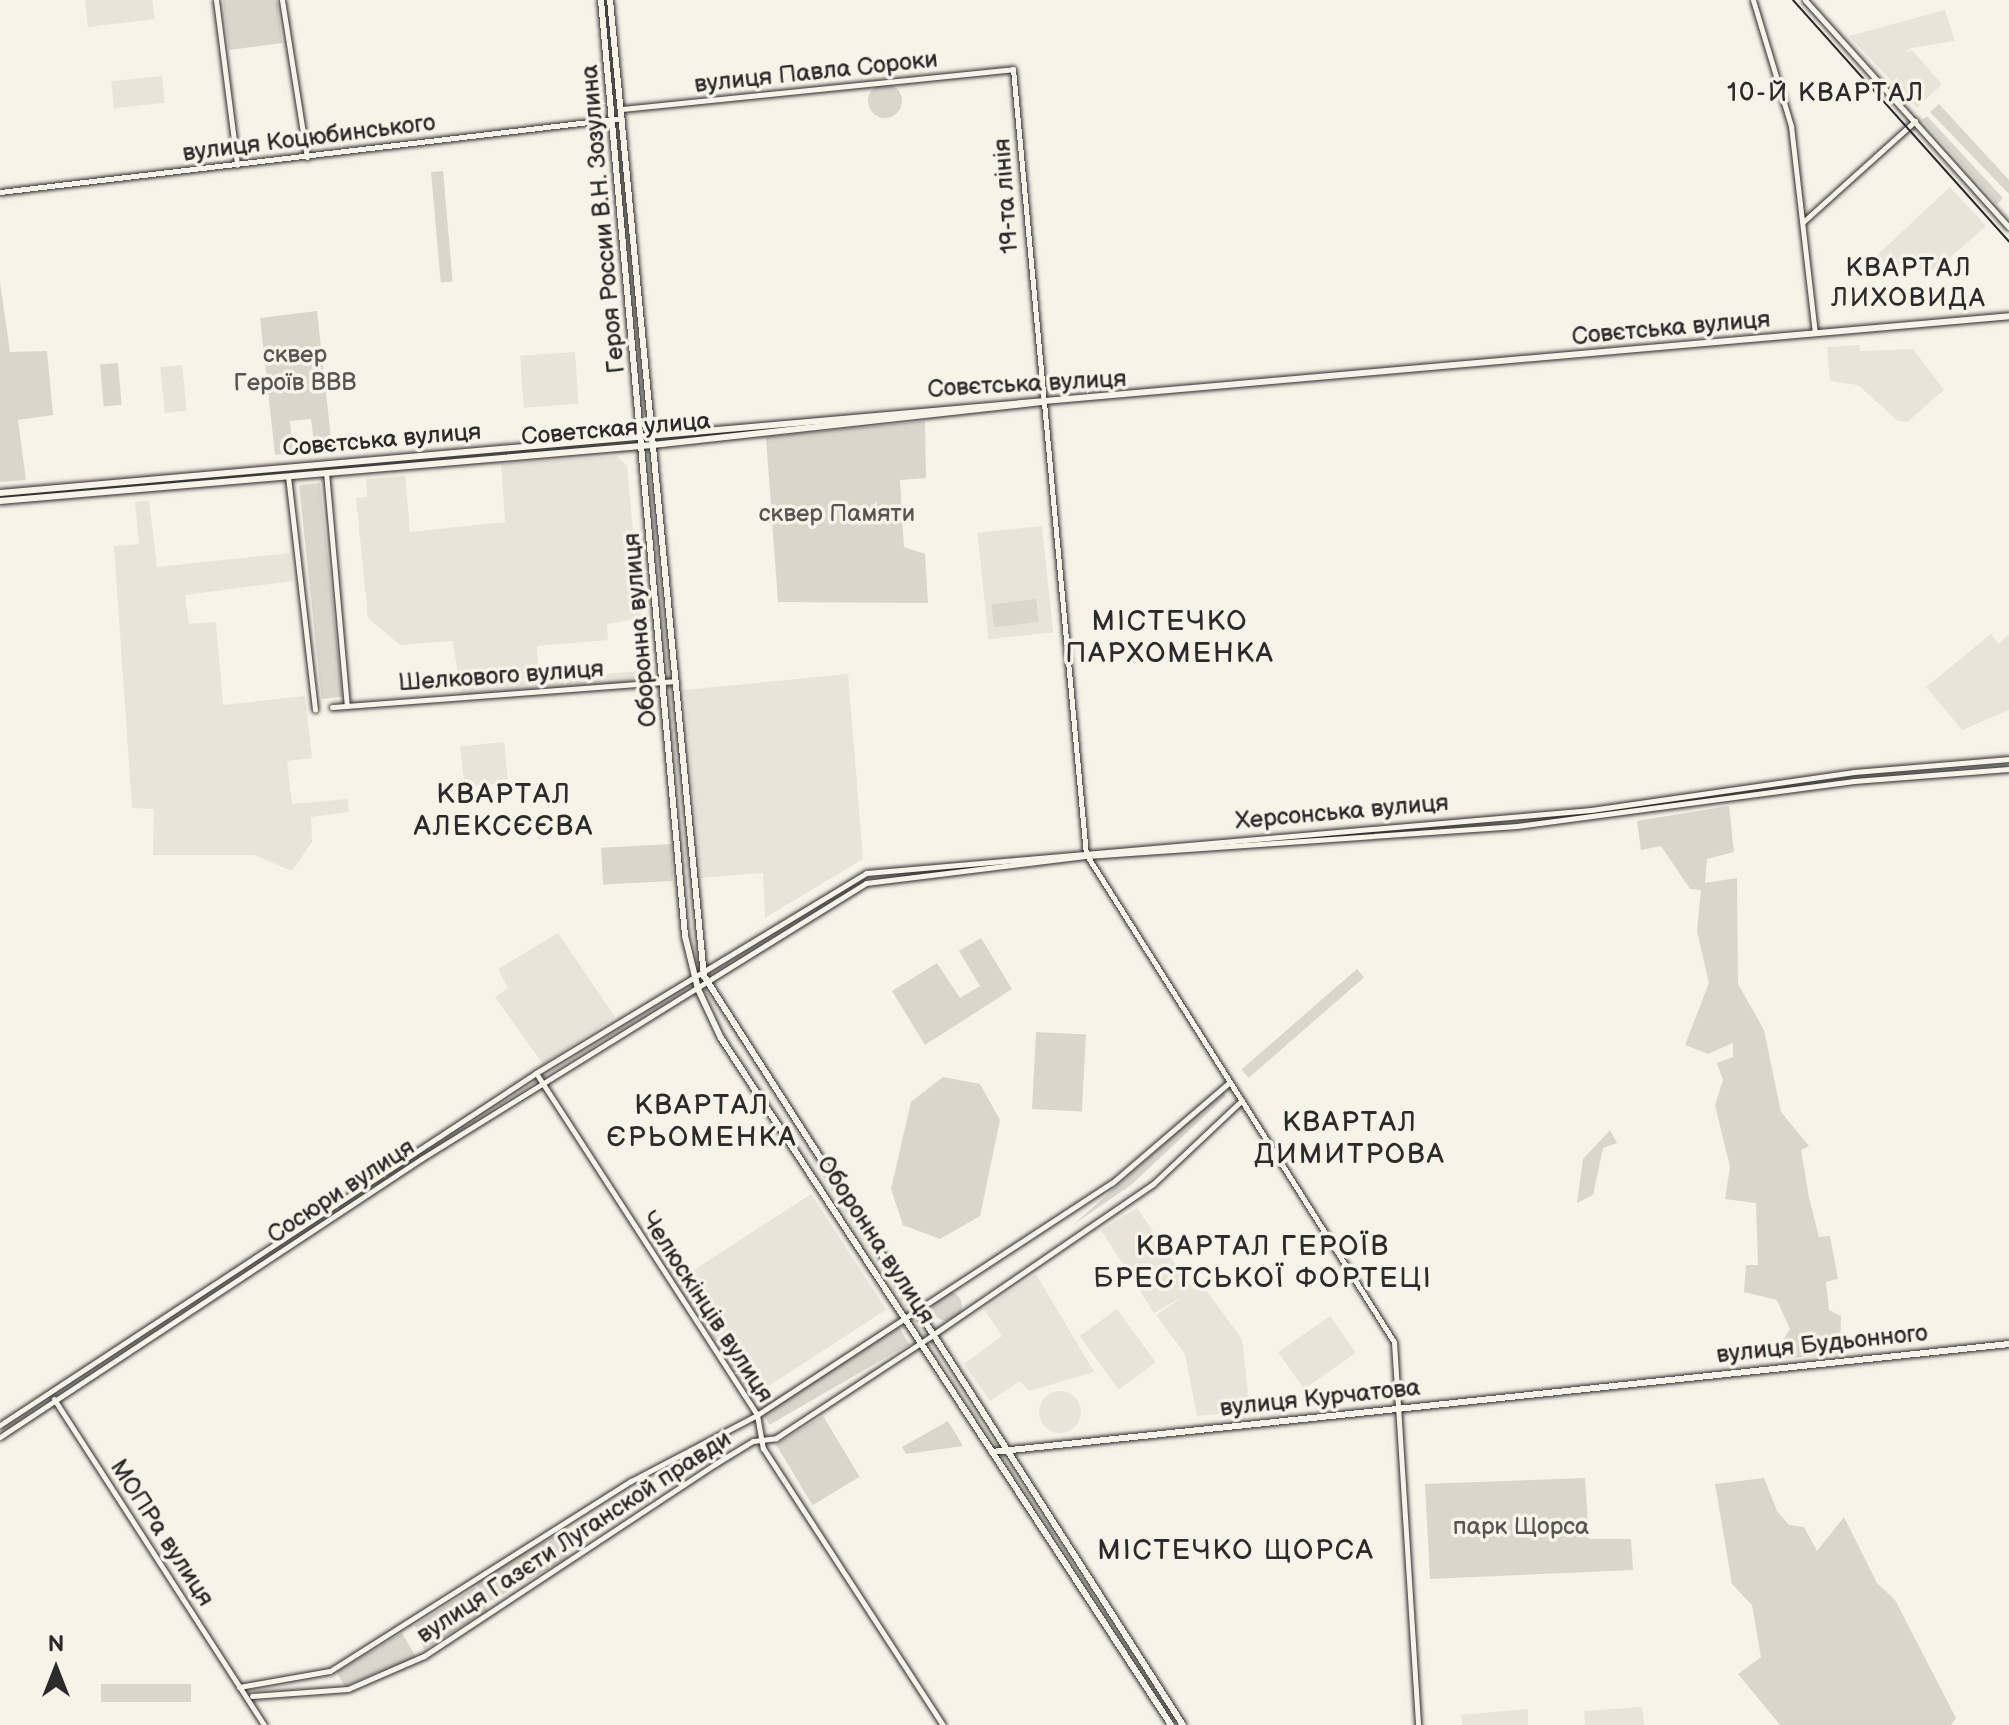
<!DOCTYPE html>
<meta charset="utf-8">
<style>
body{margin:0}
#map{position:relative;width:2009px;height:1725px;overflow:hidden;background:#f7f3e8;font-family:"Balsamiq Sans",sans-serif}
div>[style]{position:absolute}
.built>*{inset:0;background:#e8e4da;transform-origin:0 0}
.round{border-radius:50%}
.green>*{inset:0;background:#dad6cc;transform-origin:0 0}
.roads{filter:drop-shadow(0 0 2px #2b2b2b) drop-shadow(0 0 2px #2b2b2b)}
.minor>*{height:5px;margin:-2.5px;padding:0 2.5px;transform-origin:2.5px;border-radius:2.5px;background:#f7f3e8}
.major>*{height:6px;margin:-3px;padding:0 3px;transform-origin:3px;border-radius:3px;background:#f7f3e8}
.tram>*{height:2px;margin:-1px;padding:0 1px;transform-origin:1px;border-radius:1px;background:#2b2b2b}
span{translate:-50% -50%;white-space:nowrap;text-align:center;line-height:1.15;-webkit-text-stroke:7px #f7f3e8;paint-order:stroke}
.street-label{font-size:24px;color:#2b2b2b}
.park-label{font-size:24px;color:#575653}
.neighbourhood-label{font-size:26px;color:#2b2b2b;letter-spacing:2px}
.quarter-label{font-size:28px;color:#2b2b2b;letter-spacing:2px}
.north{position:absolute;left:16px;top:1629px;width:80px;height:80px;-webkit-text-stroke:6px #f7f3e8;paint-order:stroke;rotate:0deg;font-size:22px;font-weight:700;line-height:32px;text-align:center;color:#2b2b2b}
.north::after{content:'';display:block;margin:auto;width:28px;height:36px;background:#2b2b2b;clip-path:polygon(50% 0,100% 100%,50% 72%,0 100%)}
</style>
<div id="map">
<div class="built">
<div style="clip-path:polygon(85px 0,152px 0,155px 19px,88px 27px)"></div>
<div style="clip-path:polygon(1945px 10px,1955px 41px,1911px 48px,1904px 54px,1912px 50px,1942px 84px,1917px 108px,1849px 36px)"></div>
<div style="left:162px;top:76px;width:27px;height:51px;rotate:84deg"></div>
<div style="clip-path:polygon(1950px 187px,1986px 226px,1937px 269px,1891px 272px,1877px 255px)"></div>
<div style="clip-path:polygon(1859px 345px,1860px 351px,1913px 349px,1944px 390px,1907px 422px,1898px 421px,1858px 385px,1830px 381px,1827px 347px)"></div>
<div style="left:575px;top:352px;width:52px;height:55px;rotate:86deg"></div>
<div style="left:182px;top:365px;width:46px;height:22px;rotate:84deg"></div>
<div style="clip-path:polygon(617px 456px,627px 466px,641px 618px,607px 624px,608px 640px,537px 646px,539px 678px,472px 685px,640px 671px,641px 681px,461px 696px,453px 641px,400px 645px,368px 618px,356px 498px,367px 497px,366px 479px,405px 476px,410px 532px,505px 522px,501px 464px)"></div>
<div style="clip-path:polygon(149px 501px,157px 567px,290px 553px,293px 581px,185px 595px,189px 624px,216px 622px,223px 705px,305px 696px,312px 758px,287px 761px,292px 804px,348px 799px,349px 812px,311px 817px,312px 842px,292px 871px,254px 855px,153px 855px,154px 809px,132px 808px,114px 546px,139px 544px,135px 502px)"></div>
<div style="left:1042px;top:526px;width:107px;height:65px;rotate:84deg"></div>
<div style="clip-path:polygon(1991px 634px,1999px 644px,2009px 634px,2009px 710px,1962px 730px,1926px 687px)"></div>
<div style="clip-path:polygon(848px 674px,863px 859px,765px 918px,763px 873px,701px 878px,684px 690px)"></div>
<div style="left:504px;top:742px;width:41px;height:44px;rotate:84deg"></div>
<div style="clip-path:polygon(558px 933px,615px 1017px,543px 1064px,495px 997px,508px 988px,498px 969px)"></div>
<div style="left:811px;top:1194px;width:138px;height:161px;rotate:57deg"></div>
<div style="clip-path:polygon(1137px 1208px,1193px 1289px,1202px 1285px,1242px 1339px,1250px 1411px,1197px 1416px,1185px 1354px,1156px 1315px,1184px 1296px,1154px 1313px,1101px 1230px)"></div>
<div style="clip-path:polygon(1036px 1274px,1094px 1372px,1029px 1391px,1020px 1381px,990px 1401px,964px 1364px,1002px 1336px,984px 1309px)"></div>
<div style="left:1117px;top:1309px;width:66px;height:46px;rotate:54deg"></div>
<div style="left:1330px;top:1316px;width:45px;height:63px;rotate:55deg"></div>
<div class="round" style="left:1039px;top:1391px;width:42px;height:42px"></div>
<div style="clip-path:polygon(1642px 1707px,1644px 1725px,1585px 1725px,1584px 1711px)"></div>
<div style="clip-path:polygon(1528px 1709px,1528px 1725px,1462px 1725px,1461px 1715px)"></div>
</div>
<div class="green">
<div style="clip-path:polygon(223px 0,277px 0,282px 43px,229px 50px)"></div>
<div class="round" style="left:868px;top:84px;width:34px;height:34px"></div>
<div style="clip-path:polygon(1939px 104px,2009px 180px,2009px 194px,1930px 112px)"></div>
<div style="clip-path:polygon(1927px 116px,2003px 198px,1997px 204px,1922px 120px)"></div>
<div style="left:443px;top:171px;width:111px;height:12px;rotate:85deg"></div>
<div style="clip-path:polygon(0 282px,10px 352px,47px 351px,53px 415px,18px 420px,26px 480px,0 482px)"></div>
<div style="clip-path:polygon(317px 311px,332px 448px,315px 450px,311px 419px,290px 421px,293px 453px,275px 455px,260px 318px)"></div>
<div style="left:118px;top:363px;width:42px;height:18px;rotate:85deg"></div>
<div style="clip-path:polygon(925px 421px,926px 478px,900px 480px,904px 547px,925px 554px,928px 603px,778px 602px,766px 437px)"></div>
<div style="left:320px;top:483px;width:215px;height:21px;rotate:84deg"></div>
<div style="left:1036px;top:599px;width:23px;height:45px;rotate:83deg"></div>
<div style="clip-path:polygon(1729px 806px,1734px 852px,1707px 859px,1705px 883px,1737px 878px,1738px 984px,1764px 1030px,1781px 1112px,1809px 1146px,1801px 1150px,1809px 1198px,1819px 1237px,1830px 1236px,1838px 1279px,1826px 1282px,1829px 1310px,1841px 1316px,1840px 1354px,1763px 1360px,1763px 1352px,1777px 1349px,1790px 1329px,1777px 1300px,1744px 1292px,1746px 1265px,1758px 1265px,1756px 1203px,1725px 1199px,1730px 1167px,1715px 1105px,1723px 1080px,1717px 1063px,1733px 1057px,1733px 1043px,1708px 1054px,1685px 1045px,1709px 983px,1697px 931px,1701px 890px,1690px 889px,1661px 846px,1641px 850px,1637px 821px)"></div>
<div style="left:671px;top:844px;width:37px;height:70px;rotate:87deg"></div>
<div style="clip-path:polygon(981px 938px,1012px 989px,925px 1045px,892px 991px,937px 963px,960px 998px,980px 986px,959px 951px)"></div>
<div style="left:1357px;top:969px;width:11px;height:153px;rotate:49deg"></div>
<div style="left:1036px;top:1032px;width:50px;height:77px;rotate:3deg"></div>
<div style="clip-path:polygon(943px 1077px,980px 1084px,1000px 1120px,980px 1216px,940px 1239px,903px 1225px,891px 1189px,911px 1102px)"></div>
<div style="clip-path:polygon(1223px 1091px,1226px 1096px,1131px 1185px,1073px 1225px)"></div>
<div style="clip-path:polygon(1610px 1130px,1617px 1143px,1603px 1148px,1593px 1195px,1577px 1203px,1583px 1159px)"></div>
<div class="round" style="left:932px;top:1291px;width:30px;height:30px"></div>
<div style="left:899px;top:1327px;width:20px;height:161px;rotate:60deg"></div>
<div style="left:823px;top:1416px;width:71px;height:55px;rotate:59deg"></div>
<div style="clip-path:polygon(948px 1421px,963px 1446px,906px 1454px,902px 1447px)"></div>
<div style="clip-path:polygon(1585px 1478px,1589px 1539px,1631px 1539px,1633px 1570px,1430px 1579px,1425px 1484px)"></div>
<div style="clip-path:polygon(1764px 1478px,1777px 1511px,1789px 1525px,1804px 1527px,1817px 1551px,1844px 1517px,1877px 1583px,1895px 1600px,1956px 1718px,1951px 1725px,1780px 1725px,1738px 1674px,1761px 1657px,1752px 1605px,1732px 1584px,1715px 1484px)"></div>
<div style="left:556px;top:1535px;width:26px;height:93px;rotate:61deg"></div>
<div style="clip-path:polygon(475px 1587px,488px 1611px,424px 1649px,415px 1625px)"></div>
<div style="clip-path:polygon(402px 1633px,416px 1657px,345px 1686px,336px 1672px)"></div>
<div style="left:101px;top:1684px;width:90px;height:18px"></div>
</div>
<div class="roads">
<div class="minor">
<div style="left:216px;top:0;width:166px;rotate:82.7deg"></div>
<div style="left:282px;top:0;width:159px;rotate:81deg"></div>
<div style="left:1753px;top:0;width:132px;rotate:73.2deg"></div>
<div style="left:1791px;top:126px;width:208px;rotate:83.4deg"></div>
<div style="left:1805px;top:0;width:305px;rotate:48.1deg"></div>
<div style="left:622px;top:109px;width:393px;rotate:-5.8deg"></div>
<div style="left:1013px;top:69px;width:788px;rotate:84.69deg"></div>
<div style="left:1086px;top:854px;width:577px;rotate:57.74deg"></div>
<div style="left:1394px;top:1342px;width:384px;rotate:86.4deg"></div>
<div style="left:0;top:192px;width:626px;rotate:-6.78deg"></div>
<div style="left:1803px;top:222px;width:151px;rotate:-42deg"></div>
<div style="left:326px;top:472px;width:235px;rotate:84.9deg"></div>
<div style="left:288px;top:476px;width:235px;rotate:83.4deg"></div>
<div style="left:332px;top:707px;width:343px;rotate:-4.3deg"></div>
<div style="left:536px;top:1073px;width:407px;rotate:57.1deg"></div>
<div style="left:757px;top:1415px;width:34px;rotate:80deg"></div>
<div style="left:763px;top:1448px;width:330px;rotate:57deg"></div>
<div style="left:54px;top:1399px;width:388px;rotate:57.2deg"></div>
<div style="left:0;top:1425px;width:641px;rotate:-33.29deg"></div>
<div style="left:536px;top:1073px;width:386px;rotate:-31.2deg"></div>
<div style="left:866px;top:873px;width:728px;rotate:-4.97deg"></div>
<div style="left:1591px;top:810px;width:266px;rotate:-8.2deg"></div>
<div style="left:1854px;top:772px;width:156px;rotate:-4.8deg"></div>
<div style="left:0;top:1437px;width:505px;rotate:-33.44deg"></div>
<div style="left:421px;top:1159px;width:524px;rotate:-31.81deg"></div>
<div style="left:866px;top:883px;width:223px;rotate:-7deg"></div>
<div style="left:1087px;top:856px;width:431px;rotate:-4deg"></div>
<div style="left:1517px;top:826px;width:340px;rotate:-7.6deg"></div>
<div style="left:1854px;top:781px;width:155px;rotate:-4.4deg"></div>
<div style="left:239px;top:1687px;width:92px;rotate:-10deg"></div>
<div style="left:330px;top:1671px;width:356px;rotate:-32.3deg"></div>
<div style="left:631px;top:1481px;width:142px;rotate:-27.6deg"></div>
<div style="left:757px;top:1415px;width:424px;rotate:-33.2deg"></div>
<div style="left:1112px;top:1183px;width:155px;rotate:-40.6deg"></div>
<div style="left:252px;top:1696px;width:96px;rotate:-4.2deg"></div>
<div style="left:348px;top:1689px;width:83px;rotate:-23.5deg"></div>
<div style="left:424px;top:1656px;width:349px;rotate:-33.4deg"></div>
<div style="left:715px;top:1464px;width:44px;rotate:-31.2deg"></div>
<div style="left:753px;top:1441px;width:23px;rotate:-7deg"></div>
<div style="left:776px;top:1438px;width:186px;rotate:-33.3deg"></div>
<div style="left:931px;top:1336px;width:269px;rotate:-34.4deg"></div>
<div style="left:1153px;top:1184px;width:122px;rotate:-43.3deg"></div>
</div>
<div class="major">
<div style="left:601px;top:0;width:940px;rotate:84.87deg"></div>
<div style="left:685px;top:936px;width:55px;rotate:76.2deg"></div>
<div style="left:698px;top:989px;width:54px;rotate:64.9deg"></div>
<div style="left:721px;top:1038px;width:821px;rotate:56.77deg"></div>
<div style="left:610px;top:0;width:981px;rotate:84.5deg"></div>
<div style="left:704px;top:976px;width:889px;rotate:57.4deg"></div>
<div style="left:0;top:493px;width:2017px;rotate:-5.03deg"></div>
<div style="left:0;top:501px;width:655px;rotate:-4.9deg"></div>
<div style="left:653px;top:445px;width:391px;rotate:-6.3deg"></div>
<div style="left:992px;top:1452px;width:1023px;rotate:-6.06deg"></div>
</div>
</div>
<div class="tram">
<div style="left:1793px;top:0;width:324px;rotate:48.2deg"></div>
</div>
<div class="street-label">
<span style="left:816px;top:72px;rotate:-6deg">вулиця Павла Сороки</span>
<span style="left:309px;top:138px;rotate:-7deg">вулиця Коцюбинського</span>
<span style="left:1006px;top:196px;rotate:-94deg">19-та лінія</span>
<span style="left:603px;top:219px;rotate:-95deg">Героя России В.Н. Зозулина</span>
<span style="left:1671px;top:328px;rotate:-5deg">Совєтська вулиця</span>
<span style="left:1027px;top:384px;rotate:-3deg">Совєтська вулиця</span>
<span style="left:616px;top:429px;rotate:-5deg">Советская улица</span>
<span style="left:382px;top:440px;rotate:-5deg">Совєтська вулиця</span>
<span style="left:640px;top:630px;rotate:-95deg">Оборонна вулиця</span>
<span style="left:501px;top:676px;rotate:-4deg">Шелкового вулиця</span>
<span style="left:1342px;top:812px;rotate:-5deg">Херсонська вулиця</span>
<span style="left:341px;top:1191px;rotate:-33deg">Сосюри вулиця</span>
<span style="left:876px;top:1240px;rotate:57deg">Оборонна вулиця</span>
<span style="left:707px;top:1307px;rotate:57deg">Челюскінців вулиця</span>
<span style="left:1822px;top:1344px;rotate:-6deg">вулиця Будьонного</span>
<span style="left:1320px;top:1398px;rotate:-6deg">вулиця Курчатова</span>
<span style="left:162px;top:1533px;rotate:57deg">МОПРа вулиця</span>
<span style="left:574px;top:1537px;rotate:-33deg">вулиця Газєти Луганской правди</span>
</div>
<div class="park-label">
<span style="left:295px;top:369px">сквер<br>Героїв ВВВ</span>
<span style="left:837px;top:514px">сквер Памяти</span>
<span style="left:1521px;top:1527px">парк Щорса</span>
</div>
<div class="neighbourhood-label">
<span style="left:1826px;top:94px">10-Й КВАРТАЛ</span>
<span style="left:1909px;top:284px">КВАРТАЛ<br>ЛИХОВИДА</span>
</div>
<div class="quarter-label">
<span style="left:1170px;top:638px">МІСТЕЧКО<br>ПАРХОМЕНКА</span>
<span style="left:504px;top:811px">КВАРТАЛ<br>АЛЕКСЄЄВА</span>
<span style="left:702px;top:1122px">КВАРТАЛ<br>ЄРЬОМЕНКА</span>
<span style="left:1350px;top:1139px">КВАРТАЛ<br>ДИМИТРОВА</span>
<span style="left:1263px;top:1263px">КВАРТАЛ ГЕРОЇВ<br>БРЕСТСЬКОЇ ФОРТЕЦІ</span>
<span style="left:1236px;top:1551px">МІСТЕЧКО ЩОРСА</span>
</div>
<div class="north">N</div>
</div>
